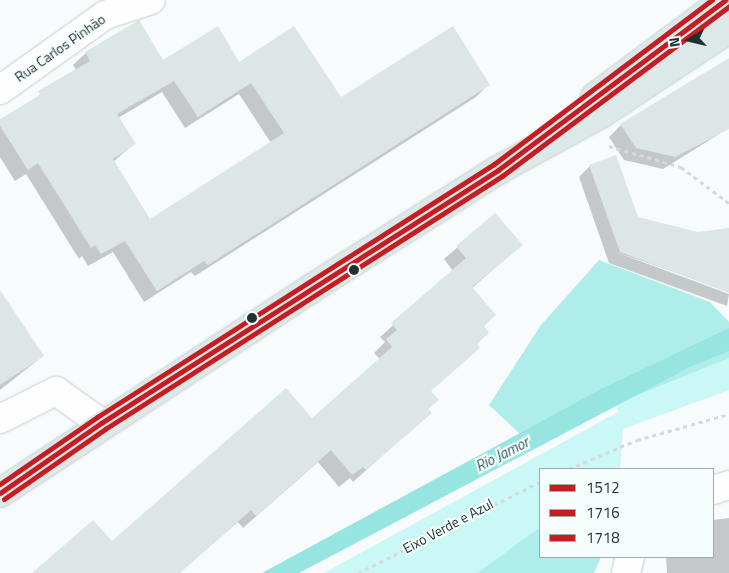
<!DOCTYPE html>
<meta charset="utf-8">
<style>
body{margin:0}
#map{position:relative;width:729px;height:573px;overflow:hidden;background:#f7fbfb;font-family:"Titillium Web",sans-serif}
div>[style]{position:absolute}
.green>*{inset:0;background:#c9f8f6}
.forest>*{inset:0;background:#afedea}
.water>*{inset:0;background:#97e5e1}
.shadow>*{inset:0;background:#0003}
.building>*{inset:0;background:#dce6e5}
.path>*{height:3px;margin-top:-1.5px;transform-origin:0;background:repeating-linear-gradient(90deg,#d7d9d9 0 4px,transparent 0 8px)}
.roads{filter:drop-shadow(0 0 1px #c4cdcd) drop-shadow(0 0 1px #c4cdcd)}
.street>*{height:28px;margin:-14px;padding:0 14px;transform-origin:14px;border-radius:14px;background:#fefefe}
.primary>*{height:28px;margin:-14px;padding:0 14px;transform-origin:14px;border-radius:14px;background:#dde8e8}
.bus-1>*{height:5px;margin:-2.5px;padding:0 2.5px;transform-origin:2.5px;border-radius:2.5px;background:#c61d23}
.bus-2>*{height:5px;margin:-2.5px;padding:0 2.5px;transform-origin:2.5px;border-radius:2.5px;background:#c61d23}
.bus-3>*{height:5px;margin:-2.5px;padding:0 2.5px;transform-origin:2.5px;border-radius:2.5px;background:#c61d23}
.dots>*{width:14px;height:14px;translate:-50% -50%;box-sizing:border-box;border:2px solid #f5fdfd;border-radius:50%}
span{translate:-50% -50%;white-space:nowrap;text-align:center;line-height:1.15;-webkit-text-stroke:4.5px #f5fdfd;paint-order:stroke}
.street-label{font-size:14px;color:#203130}
.water-label{font-size:15px;color:#2d5d5a;font-style:italic}
.legend{position:absolute;left:539px;top:468px;width:175px;height:90px;box-sizing:border-box;background:#f5fdfd;border:1px solid #a0abab;margin:0;padding:6px 9px;list-style:none;font-size:15px;color:#203130}
.legend li{display:flex;align-items:center;gap:10px;height:25px}
.legend b{width:25px;border:1px solid #a0abab}
.north{position:absolute;left:664px;top:15px;width:50px;height:50px;-webkit-text-stroke:4px #f5fdfd;paint-order:stroke;rotate:261deg;font-size:14px;font-weight:700;line-height:20px;text-align:center;color:#203130}
.north::after{content:'';display:block;margin:auto;width:18px;height:22px;background:#203130;clip-path:polygon(50% 0,100% 100%,50% 72%,0 100%)}
</style>
<div id="map">
<div class="green">
<div style="clip-path:polygon(729px 358px,729px 390px,623px 429px,620px 469px,540px 469px,540px 527px,477px 573px,324px 573px,618px 412px,616px 404px)"></div>
</div>
<div class="forest">
<div style="clip-path:polygon(599px 260px,710px 302px,729px 322px,729px 358px,616px 404px,533px 446px,489px 405px,541px 325px)"></div>
<div style="clip-path:polygon(540px 527px,540px 557px,601px 557px,594px 573px,477px 573px)"></div>
</div>
<div class="water">
<div style="clip-path:polygon(729px 328px,729px 351px,690px 367px,299px 573px,262px 573px,601px 389px)"></div>
</div>
<div class="shadow">
<div style="clip-path:polygon(evenodd,139px 22px,163px 62px,239px 64px,340px 99px,488px 85px,476px 97px,195px 276px,191px 272px,144px 302px,113px 252px,88px 266px,82px 256px,79px 259px,26px 174px,15px 181px,0 157px,0 121px,77px 71px,73px 65px,86px 53px,139px 22px,162px 92px,185px 128px,239px 94px,271px 143px,149px 221px,113px 162px,134px 144px,118px 118px,162px 92px)"></div>
<div style="clip-path:polygon(729px 60px,729px 128px,663px 169px,624px 160px,609px 137px,621px 125px)"></div>
<div style="clip-path:polygon(590px 166px,637px 218px,698px 234px,729px 230px,729px 291px,613px 251px,729px 294px,727px 306px,609px 263px,579px 177px)"></div>
<div style="clip-path:polygon(495px 215px,521px 245px,471px 289px,483px 327px,430px 392px,437px 400px,427px 410px,430px 413px,353px 482px,350px 478px,339px 487px,318px 462px,243px 528px,238px 522px,179px 573px,34px 573px,111px 543px,312px 420px,380px 359px,374px 353px,385px 342px,380px 337px,453px 271px,444px 259px)"></div>
<div style="clip-path:polygon(0 291px,43px 356px,0 390px)"></div>
<div style="clip-path:polygon(729px 518px,729px 573px,667px 573px,666px 557px,713px 557px,713px 520px)"></div>
</div>
<div class="building">
<div style="clip-path:polygon(evenodd,139px 20px,163px 60px,218px 26px,239px 62px,294px 26px,341px 97px,453px 26px,490px 85px,208px 265px,204px 261px,157px 291px,125px 241px,101px 254px,95px 245px,91px 248px,38px 163px,28px 170px,0 126px,0 119px,40px 95px,38px 91px,90px 61px,85px 52px,139px 20px,174px 81px,198px 117px,251px 83px,284px 133px,150px 219px,113px 159px,136px 144px,117px 114px,174px 81px)"></div>
<div style="clip-path:polygon(729px 58px,729px 129px,675px 157px,636px 148px,620px 124px)"></div>
<div style="clip-path:polygon(616px 155px,638px 217px,698px 232px,729px 228px,729px 293px,620px 252px,589px 165px)"></div>
<div style="clip-path:polygon(495px 213px,523px 245px,472px 287px,496px 315px,484px 326px,489px 333px,477px 344px,480px 348px,431px 391px,439px 400px,428px 409px,432px 413px,366px 470px,363px 467px,352px 475px,331px 450px,256px 516px,251px 510px,180px 573px,32px 573px,93px 520px,112px 541px,286px 388px,312px 418px,392px 347px,386px 339px,397px 330px,391px 323px,466px 258px,456px 246px)"></div>
<div style="clip-path:polygon(0 290px,44px 356px,0 385px)"></div>
</div>
<div class="path">
<div style="left:609px;top:146px;width:75px;rotate:16.3deg"></div>
<div style="left:681px;top:167px;width:60px;rotate:36.9deg"></div>
<div style="left:569px;top:469px;width:74px;rotate:-23.1deg"></div>
<div style="left:637px;top:440px;width:96px;rotate:-15.8deg"></div>
<div style="left:358px;top:573px;width:203px;rotate:-26.6deg"></div>
</div>
<div class="roads">
<div class="street">
<div style="left:0;top:90px;width:129px;rotate:-35.5deg"></div>
<div style="left:105px;top:15px;width:48px;rotate:-18.1deg"></div>
<div style="left:0;top:419px;width:63px;rotate:-26.6deg"></div>
<div style="left:56px;top:391px;width:55px;rotate:35.4deg"></div>
<div style="left:713px;top:490px;width:17px;rotate:-17deg"></div>
<div style="left:626px;top:573px;width:16px;rotate:-76deg"></div>
</div>
<div class="primary">
<div style="left:595px;top:97px;width:162px;rotate:-36.7deg"></div>
<div style="left:0;top:493px;width:373px;rotate:-33.3deg"></div>
<div style="left:312px;top:288px;width:220px;rotate:-32.4deg"></div>
<div style="left:498px;top:170px;width:119px;rotate:-28.7deg"></div>
<div style="left:602px;top:113px;width:152px;rotate:-33.5deg"></div>
</div>
</div>
<div class="bus-1">
<div style="left:0;top:493px;width:123px;rotate:-34.7deg"></div>
<div style="left:101px;top:423px;width:471px;rotate:-32.5deg"></div>
<div style="left:498px;top:170px;width:284px;rotate:-36.8deg"></div>
</div>
<div class="bus-2">
<div style="left:4px;top:499px;width:123px;rotate:-34.7deg"></div>
<div style="left:105px;top:429px;width:471px;rotate:-32.5deg"></div>
<div style="left:502px;top:176px;width:284px;rotate:-36.8deg"></div>
</div>
<div class="bus-3">
<div style="left:0;top:484px;width:118px;rotate:-34.6deg"></div>
<div style="left:97px;top:417px;width:471px;rotate:-32.5deg"></div>
<div style="left:494px;top:164px;width:273px;rotate:-37deg"></div>
</div>
<div class="dots">
<div style="left:354px;top:270px;background:#203130"></div>
<div style="left:252px;top:318px;background:#203130"></div>
</div>
<div class="street-label">
<span style="left:60px;top:48px;rotate:-35deg">Rua Carlos Pinhão</span>
<span style="left:448px;top:526px;rotate:-28deg">Eixo Verde e Azul</span>
</div>
<div class="water-label">
<span style="left:502px;top:454px;rotate:-27deg">Rio Jamor</span>
</div>
<ul class="legend">
<li><b style="height:6px;background:#c61d23"></b>1512</li>
<li><b style="height:6px;background:#c61d23"></b>1716</li>
<li><b style="height:6px;background:#c61d23"></b>1718</li>
</ul>
<div class="north">N</div>
</div>
